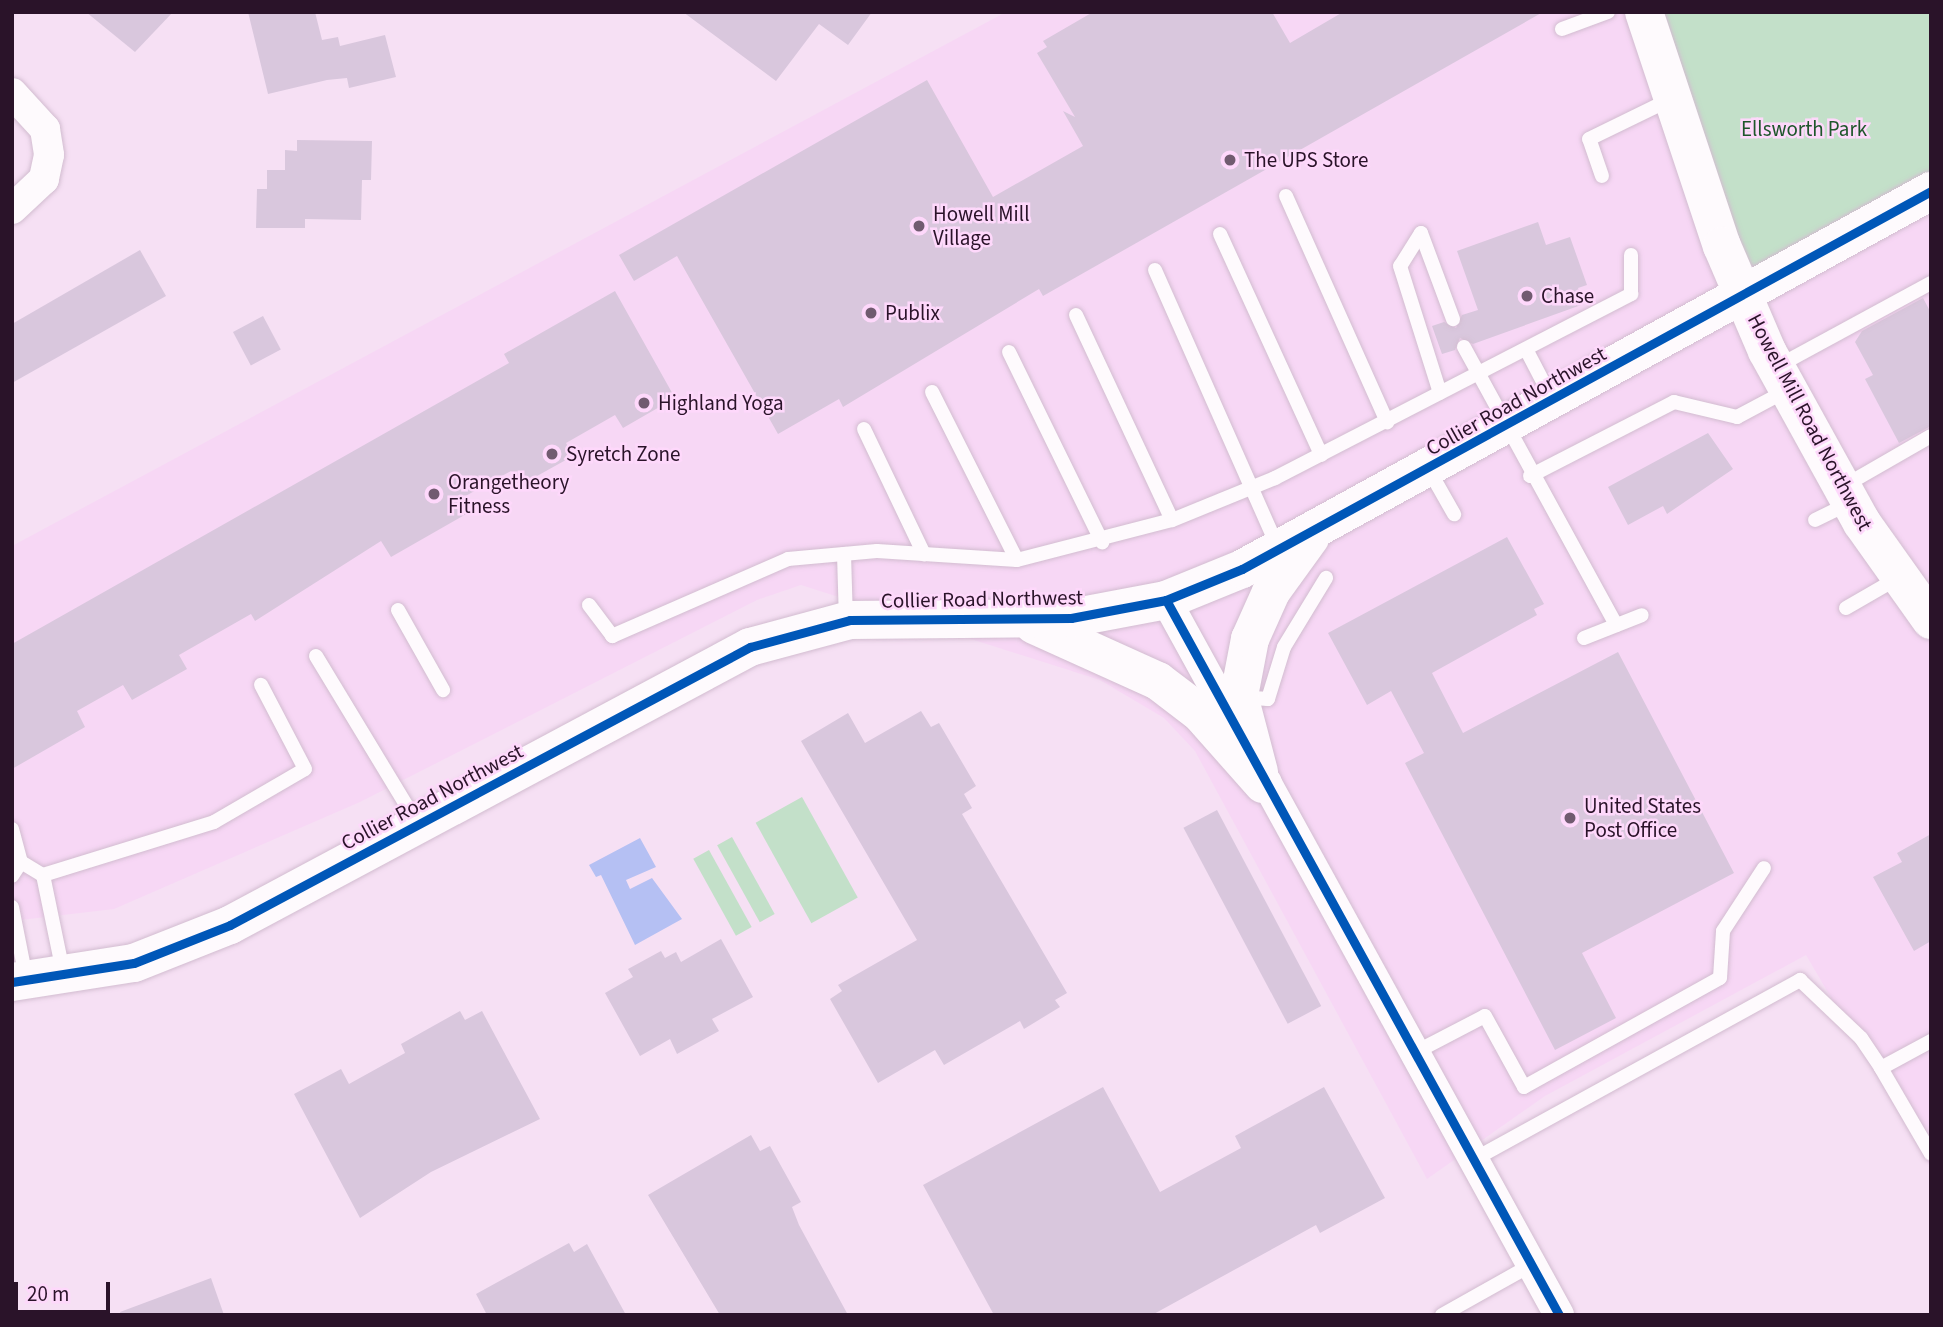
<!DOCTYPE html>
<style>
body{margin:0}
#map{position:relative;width:1943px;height:1327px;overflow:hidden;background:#f6e0f4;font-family:"Source Sans 3",sans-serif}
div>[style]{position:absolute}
.built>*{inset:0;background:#f7d7f5}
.green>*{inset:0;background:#c3e0c9;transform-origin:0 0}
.water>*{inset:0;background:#b5c0f3}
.building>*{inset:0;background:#d9c7dd;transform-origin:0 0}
.roads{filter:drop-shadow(0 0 2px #d2bcd0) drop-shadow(0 0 2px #d2bcd0)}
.lane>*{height:14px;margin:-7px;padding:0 7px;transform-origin:7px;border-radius:7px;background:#fefafd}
.street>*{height:30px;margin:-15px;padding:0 15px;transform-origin:15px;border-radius:15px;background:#fefafd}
.secondary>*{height:38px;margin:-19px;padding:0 19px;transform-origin:19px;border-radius:19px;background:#fefafd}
.cycleway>*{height:9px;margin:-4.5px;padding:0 4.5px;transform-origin:4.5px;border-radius:4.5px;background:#0057b8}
.dots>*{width:19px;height:19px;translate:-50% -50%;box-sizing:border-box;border:4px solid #fed8fb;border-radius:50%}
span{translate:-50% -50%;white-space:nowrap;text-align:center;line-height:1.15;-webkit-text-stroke:5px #fed8fb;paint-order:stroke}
.park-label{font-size:21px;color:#1e562b}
.poi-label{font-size:21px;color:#2a1329}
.left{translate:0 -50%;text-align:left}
.street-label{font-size:21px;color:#2a1329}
.frame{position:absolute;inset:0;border:14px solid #2a1329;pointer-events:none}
.scale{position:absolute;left:14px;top:1282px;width:96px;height:32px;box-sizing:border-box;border:4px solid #2a1329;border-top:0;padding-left:9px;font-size:21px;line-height:24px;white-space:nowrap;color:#2a1329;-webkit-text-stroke:5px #fed8fb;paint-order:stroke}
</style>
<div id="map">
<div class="built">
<div style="clip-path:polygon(1006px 12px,1641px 12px,1931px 189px,1931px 1168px,1806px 955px,1545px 1096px,1427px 1179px,1195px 751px,1164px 718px,1100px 680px,801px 585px,757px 600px,360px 802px,114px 909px,12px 921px,12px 546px)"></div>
</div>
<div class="green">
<div style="clip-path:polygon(1644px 12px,1931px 12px,1931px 191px,1744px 297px)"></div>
<div style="left:802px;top:797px;width:115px;height:53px;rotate:61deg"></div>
<div style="left:732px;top:837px;width:88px;height:17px;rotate:61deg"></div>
<div style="left:709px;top:850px;width:88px;height:18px;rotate:61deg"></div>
</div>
<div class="water">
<div style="clip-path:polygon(640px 838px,656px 867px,626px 880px,630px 889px,652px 878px,682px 919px,635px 945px,601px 875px,596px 877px,589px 865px)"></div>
</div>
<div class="building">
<div style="clip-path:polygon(86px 12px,173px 12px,135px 52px)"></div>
<div style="clip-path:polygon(248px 12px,315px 12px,322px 40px,338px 37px,340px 46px,385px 35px,396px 77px,349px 88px,347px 78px,327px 80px,268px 94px)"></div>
<div style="clip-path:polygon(683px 12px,872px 12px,848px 45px,819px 24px,776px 81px)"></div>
<div style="clip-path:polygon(1093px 12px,1272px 12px,1290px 43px,1343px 12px,1543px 12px,1043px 296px,1039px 289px,843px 407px,839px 399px,778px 434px,677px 256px,634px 281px,619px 255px,927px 80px,993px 197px,1083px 146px,1063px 111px,1075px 117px,1037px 53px,1047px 47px,1043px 41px)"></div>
<div style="clip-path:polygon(297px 140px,372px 141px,371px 180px,362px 180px,361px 220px,305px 219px,305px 228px,256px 228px,257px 189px,267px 189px,267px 170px,285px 170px,285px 150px,297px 151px)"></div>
<div style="clip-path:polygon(1538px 222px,1546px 245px,1570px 237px,1587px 285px,1578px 288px,1584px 304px,1473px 344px,1460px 338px,1455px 350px,1442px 354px,1432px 326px,1444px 322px,1456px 328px,1462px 315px,1478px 310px,1457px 251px)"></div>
<div style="clip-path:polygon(140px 250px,166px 296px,12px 383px,12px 324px)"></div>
<div style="clip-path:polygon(615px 291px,675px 398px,623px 428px,615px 415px,566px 443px,573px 456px,519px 486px,511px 471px,460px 499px,468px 513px,391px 557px,381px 541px,255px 621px,251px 614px,179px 655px,187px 669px,132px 700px,123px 685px,77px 711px,85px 727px,12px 769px,12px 644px,509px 363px,504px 354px)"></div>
<div style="clip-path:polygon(1923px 298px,1931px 313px,1931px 426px,1899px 443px,1865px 379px,1873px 375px,1855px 342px,1862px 331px)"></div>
<div style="left:263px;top:316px;width:38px;height:34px;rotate:62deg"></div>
<div style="clip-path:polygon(1708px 433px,1733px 469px,1667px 514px,1663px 506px,1628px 525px,1608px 487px)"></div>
<div style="clip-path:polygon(1507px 537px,1544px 604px,1534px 609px,1537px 615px,1432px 673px,1463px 733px,1618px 652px,1734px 873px,1582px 953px,1616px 1018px,1555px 1050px,1405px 763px,1424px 753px,1391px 691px,1367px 705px,1328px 633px)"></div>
<div style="clip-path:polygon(921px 711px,931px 727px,939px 723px,976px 786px,964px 794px,972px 808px,962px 814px,1067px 993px,1055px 1000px,1060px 1007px,1024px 1029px,1020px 1021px,944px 1065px,935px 1050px,878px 1083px,830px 999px,842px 991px,838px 985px,917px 940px,801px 741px,848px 713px,865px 743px)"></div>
<div style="left:1217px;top:810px;width:222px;height:38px;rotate:62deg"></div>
<div style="clip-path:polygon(1931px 834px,1931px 941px,1914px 951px,1873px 877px,1902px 862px,1897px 853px)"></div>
<div style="clip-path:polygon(721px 939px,753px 997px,712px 1019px,719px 1031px,677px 1054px,670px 1039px,640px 1056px,605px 993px,633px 977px,628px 969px,661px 951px,665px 958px,676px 952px,681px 962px)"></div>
<div style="clip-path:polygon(460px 1011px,465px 1020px,482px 1011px,540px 1119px,431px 1172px,360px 1218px,294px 1094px,341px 1069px,349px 1084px,405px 1053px,401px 1044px)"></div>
<div style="clip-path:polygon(1103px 1087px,1160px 1192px,1241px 1148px,1235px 1136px,1324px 1087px,1385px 1198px,1320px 1233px,1316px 1225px,1152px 1315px,994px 1315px,923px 1185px)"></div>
<div style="clip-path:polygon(751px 1135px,760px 1151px,770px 1146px,801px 1202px,792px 1207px,799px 1225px,848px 1315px,720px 1315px,648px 1195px)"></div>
<div style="clip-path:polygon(569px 1243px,574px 1252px,587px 1244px,626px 1315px,487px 1315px,476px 1294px)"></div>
<div style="clip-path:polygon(211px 1278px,224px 1315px,121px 1315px,120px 1312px)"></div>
</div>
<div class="roads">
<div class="lane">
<div style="left:1562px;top:29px;width:49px;rotate:-20.3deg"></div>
<div style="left:1602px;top:176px;width:39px;rotate:-109deg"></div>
<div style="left:1589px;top:139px;width:91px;rotate:-26deg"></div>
<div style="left:1286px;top:196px;width:248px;rotate:65.9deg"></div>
<div style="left:1421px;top:233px;width:39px;rotate:122deg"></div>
<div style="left:1400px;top:266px;width:133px;rotate:72.5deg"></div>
<div style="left:1421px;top:233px;width:92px;rotate:69.6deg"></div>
<div style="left:1220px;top:234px;width:243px;rotate:65.4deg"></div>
<div style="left:1155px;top:270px;width:303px;rotate:66.1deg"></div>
<div style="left:1076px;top:315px;width:226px;rotate:64.9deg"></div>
<div style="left:1464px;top:347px;width:317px;rotate:61.3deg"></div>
<div style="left:1527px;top:351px;width:54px;rotate:62.5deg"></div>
<div style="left:1009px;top:352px;width:212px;rotate:63.9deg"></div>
<div style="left:1778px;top:366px;width:174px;rotate:-28.5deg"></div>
<div style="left:932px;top:392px;width:188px;rotate:63.2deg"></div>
<div style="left:864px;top:429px;width:139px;rotate:64.4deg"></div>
<div style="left:1429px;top:470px;width:51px;rotate:60.4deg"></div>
<div style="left:1530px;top:476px;width:162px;rotate:-27.2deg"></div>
<div style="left:1674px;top:402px;width:65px;rotate:13.4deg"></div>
<div style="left:1737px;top:417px;width:55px;rotate:-28deg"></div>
<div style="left:1844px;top:486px;width:100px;rotate:-29.9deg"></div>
<div style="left:1815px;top:520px;width:37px;rotate:-26deg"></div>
<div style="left:844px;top:554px;width:66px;rotate:88.3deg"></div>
<div style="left:589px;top:605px;width:39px;rotate:53deg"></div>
<div style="left:612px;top:636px;width:192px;rotate:-23.6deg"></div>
<div style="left:788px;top:559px;width:89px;rotate:-5.1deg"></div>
<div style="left:877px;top:551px;width:140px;rotate:3.7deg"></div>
<div style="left:1017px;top:560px;width:160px;rotate:-14.5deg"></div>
<div style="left:1172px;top:520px;width:111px;rotate:-22.2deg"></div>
<div style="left:1275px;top:478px;width:401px;rotate:-27.3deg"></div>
<div style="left:1631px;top:294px;width:39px;rotate:-90deg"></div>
<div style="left:1846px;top:608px;width:60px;rotate:-30deg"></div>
<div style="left:398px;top:610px;width:92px;rotate:60.6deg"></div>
<div style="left:1584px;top:638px;width:62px;rotate:-21.6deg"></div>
<div style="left:316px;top:656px;width:195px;rotate:58.8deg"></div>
<div style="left:1240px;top:697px;width:28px;rotate:4deg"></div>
<div style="left:1268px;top:699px;width:54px;rotate:-72.9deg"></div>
<div style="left:1284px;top:647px;width:81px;rotate:-58.7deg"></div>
<div style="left:12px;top:829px;width:34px;rotate:75deg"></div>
<div style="left:21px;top:862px;width:26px;rotate:31deg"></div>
<div style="left:43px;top:875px;width:99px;rotate:78.3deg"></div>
<div style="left:43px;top:875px;width:179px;rotate:-17.2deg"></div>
<div style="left:214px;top:822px;width:105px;rotate:-30.2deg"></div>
<div style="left:305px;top:769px;width:95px;rotate:-117.6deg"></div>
<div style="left:12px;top:876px;width:17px;rotate:-57deg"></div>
<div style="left:12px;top:907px;width:72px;rotate:78.8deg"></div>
<div style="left:1412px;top:1054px;width:82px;rotate:-27.5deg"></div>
<div style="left:1485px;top:1016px;width:81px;rotate:61.2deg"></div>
<div style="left:1524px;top:1087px;width:224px;rotate:-29.1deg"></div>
<div style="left:1720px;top:978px;width:47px;rotate:-86.3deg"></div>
<div style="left:1723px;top:931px;width:75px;rotate:-56.9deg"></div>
<div style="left:1881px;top:1068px;width:99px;rotate:59.8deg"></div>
<div style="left:1471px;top:1161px;width:376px;rotate:-28.8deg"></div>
<div style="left:1800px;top:980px;width:84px;rotate:43.6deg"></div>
<div style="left:1861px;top:1038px;width:36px;rotate:56deg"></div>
<div style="left:1881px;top:1068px;width:57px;rotate:-28.4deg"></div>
<div style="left:1442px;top:1315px;width:102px;rotate:-29.3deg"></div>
</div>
<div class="street">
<div style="left:12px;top:93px;width:49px;rotate:47.5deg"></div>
<div style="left:45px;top:129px;width:26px;rotate:81deg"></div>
<div style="left:49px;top:155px;width:25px;rotate:102deg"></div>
<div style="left:44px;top:179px;width:44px;rotate:136.8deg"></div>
<div style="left:1166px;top:600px;width:816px;rotate:61.2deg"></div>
</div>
<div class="secondary">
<div style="left:1644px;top:12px;width:247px;rotate:71.6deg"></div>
<div style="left:1722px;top:246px;width:114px;rotate:66.8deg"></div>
<div style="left:1767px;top:351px;width:196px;rotate:61.1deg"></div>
<div style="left:1862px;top:523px;width:119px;rotate:54.6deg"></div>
<div style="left:1034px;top:625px;width:136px;rotate:24.3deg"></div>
<div style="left:1158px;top:681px;width:53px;rotate:37.3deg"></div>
<div style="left:1200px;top:713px;width:95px;rotate:48.4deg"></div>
<div style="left:1259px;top:772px;width:79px;rotate:-104.7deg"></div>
<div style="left:1239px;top:696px;width:58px;rotate:-79.1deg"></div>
<div style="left:1250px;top:639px;width:51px;rotate:-65.9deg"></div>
<div style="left:1271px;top:592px;width:67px;rotate:-54.2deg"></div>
<div style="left:12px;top:982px;width:123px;rotate:-8.9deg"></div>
<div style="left:134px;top:963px;width:103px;rotate:-21.6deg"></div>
<div style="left:230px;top:925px;width:590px;rotate:-28.13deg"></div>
<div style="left:750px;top:647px;width:104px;rotate:-15.1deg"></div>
<div style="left:850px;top:620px;width:221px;rotate:-0.5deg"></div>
<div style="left:1071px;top:618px;width:97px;rotate:-10.7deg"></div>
<div style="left:1166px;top:600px;width:82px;rotate:-22.2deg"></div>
<div style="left:1242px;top:569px;width:786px;rotate:-28.75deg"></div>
</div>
</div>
<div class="cycleway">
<div style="left:1166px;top:600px;width:816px;rotate:61.2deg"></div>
<div style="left:12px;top:982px;width:123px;rotate:-8.9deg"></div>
<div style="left:134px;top:963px;width:103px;rotate:-21.6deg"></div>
<div style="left:230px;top:925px;width:590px;rotate:-28.13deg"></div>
<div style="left:750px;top:647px;width:104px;rotate:-15.1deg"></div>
<div style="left:850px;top:620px;width:221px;rotate:-0.5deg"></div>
<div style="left:1071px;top:618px;width:97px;rotate:-10.7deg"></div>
<div style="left:1166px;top:600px;width:82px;rotate:-22.2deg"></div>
<div style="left:1242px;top:569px;width:786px;rotate:-28.75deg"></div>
</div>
<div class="dots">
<div style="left:1230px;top:160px;background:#715b70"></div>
<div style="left:919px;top:226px;background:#715b70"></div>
<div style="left:1527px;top:296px;background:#715b70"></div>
<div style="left:871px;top:313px;background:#715b70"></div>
<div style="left:644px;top:403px;background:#715b70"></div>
<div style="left:552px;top:454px;background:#715b70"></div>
<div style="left:434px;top:494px;background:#715b70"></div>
<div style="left:1570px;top:818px;background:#715b70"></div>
</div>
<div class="park-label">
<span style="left:1804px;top:129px">Ellsworth Park</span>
</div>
<div class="poi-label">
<span class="left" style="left:1244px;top:160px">The UPS Store</span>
<span class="left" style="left:933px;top:226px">Howell Mill<br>Village</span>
<span class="left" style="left:1541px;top:296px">Chase</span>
<span class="left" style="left:885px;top:313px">Publix</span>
<span class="left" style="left:658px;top:403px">Highland Yoga</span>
<span class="left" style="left:566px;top:454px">Syretch Zone</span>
<span class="left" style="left:448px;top:494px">Orangetheory<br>Fitness</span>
<span class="left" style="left:1584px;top:818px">United States<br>Post Office</span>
</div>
<div class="street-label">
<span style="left:1516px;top:401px;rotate:-29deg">Collier Road Northwest</span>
<span style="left:1810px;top:422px;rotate:62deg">Howell Mill Road Northwest</span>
<span style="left:982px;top:599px;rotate:-1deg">Collier Road Northwest</span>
<span style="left:432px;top:797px;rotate:-28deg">Collier Road Northwest</span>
</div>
<div class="frame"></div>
<div class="scale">20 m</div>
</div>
